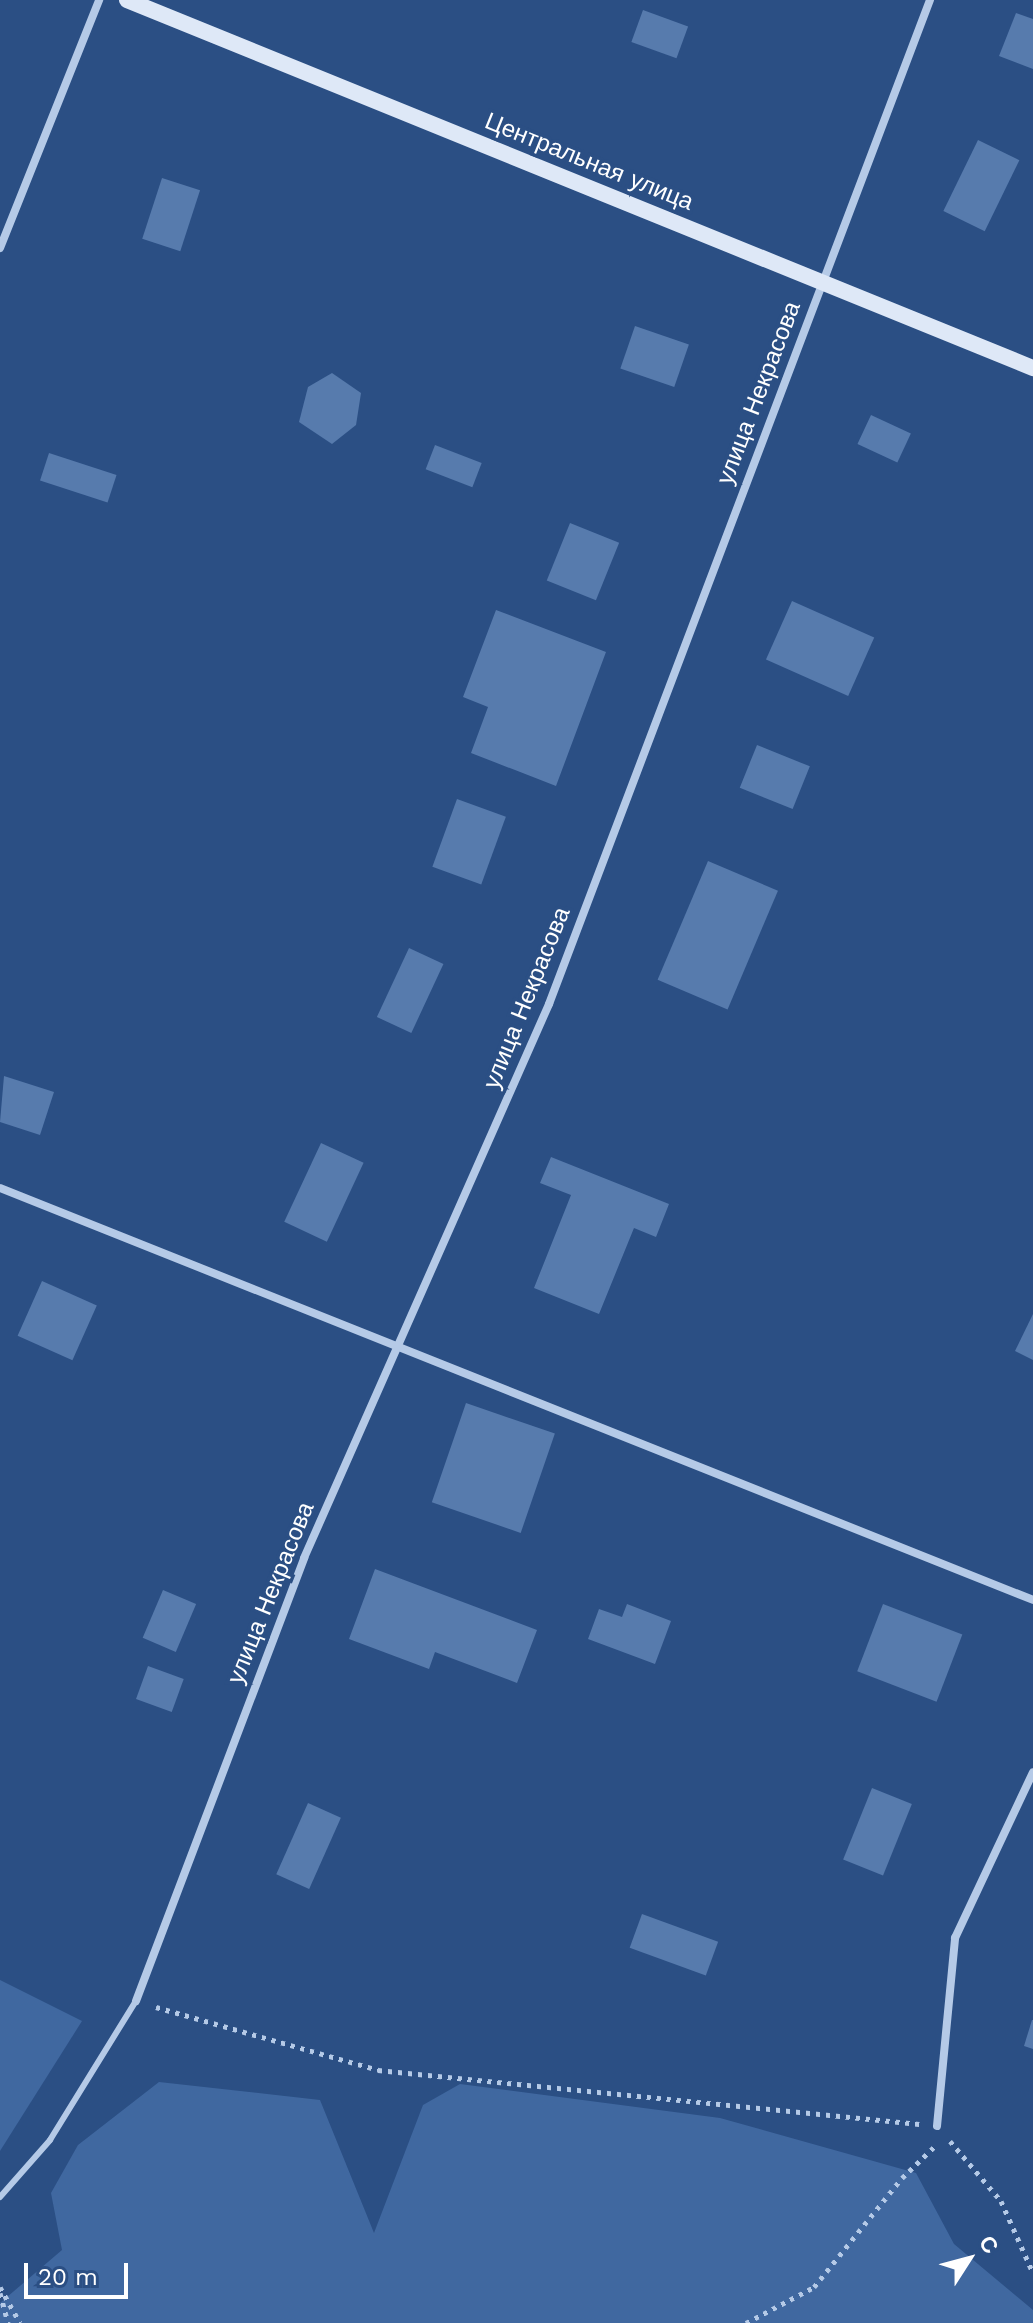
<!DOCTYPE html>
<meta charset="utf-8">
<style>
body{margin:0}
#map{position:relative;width:1033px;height:2323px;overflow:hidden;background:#2b4f84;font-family:"Work Sans",sans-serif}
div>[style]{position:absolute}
.green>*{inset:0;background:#4068a0}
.building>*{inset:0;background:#577bad;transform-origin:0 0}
.path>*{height:5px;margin-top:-2.5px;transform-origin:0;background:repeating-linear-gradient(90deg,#b5cae7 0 4px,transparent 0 10px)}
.lane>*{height:6px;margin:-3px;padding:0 3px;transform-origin:3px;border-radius:3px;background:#b5cae7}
.street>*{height:8px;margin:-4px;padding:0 4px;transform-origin:4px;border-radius:4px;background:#b5cae7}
.secondary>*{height:16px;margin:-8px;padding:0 8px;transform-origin:8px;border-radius:8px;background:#dee8f7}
span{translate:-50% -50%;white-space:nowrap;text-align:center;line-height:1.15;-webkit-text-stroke:7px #2b4f84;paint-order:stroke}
.street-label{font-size:24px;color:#fff}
.north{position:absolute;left:929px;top:2219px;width:80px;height:80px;-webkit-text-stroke:6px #2b4f84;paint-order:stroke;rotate:54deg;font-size:22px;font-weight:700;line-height:32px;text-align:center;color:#fff}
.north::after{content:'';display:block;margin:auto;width:28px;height:36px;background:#fff;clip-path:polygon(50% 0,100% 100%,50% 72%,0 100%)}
.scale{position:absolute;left:24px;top:2263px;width:104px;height:36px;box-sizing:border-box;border:4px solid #fff;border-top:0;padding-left:10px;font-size:24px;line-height:28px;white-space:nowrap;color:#fff;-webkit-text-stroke:6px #2b4f84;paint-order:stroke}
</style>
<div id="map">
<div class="green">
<div style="clip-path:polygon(0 1980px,82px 2021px,0 2151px)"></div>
<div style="clip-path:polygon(159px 2082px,320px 2100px,374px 2233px,423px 2105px,460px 2084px,720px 2118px,916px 2173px,954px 2244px,1033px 2310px,1033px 2323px,0 2323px,0 2303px,62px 2250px,51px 2193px,78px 2145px)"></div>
</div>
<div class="building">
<div style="left:643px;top:10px;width:48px;height:34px;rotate:20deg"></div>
<div style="clip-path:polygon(1016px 13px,1033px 19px,1033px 69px,999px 56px)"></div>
<div style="left:978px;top:140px;width:46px;height:79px;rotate:26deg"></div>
<div style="left:162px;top:178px;width:40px;height:64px;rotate:18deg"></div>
<div style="left:635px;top:326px;width:57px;height:45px;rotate:19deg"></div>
<div style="clip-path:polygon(332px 373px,361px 393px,356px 425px,332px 444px,299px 422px,308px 387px)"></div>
<div style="left:871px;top:415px;width:44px;height:32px;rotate:25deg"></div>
<div style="left:435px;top:445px;width:50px;height:26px;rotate:21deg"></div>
<div style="left:49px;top:453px;width:71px;height:29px;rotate:18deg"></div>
<div style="left:570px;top:523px;width:53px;height:62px;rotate:22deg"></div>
<div style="left:792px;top:601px;width:90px;height:64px;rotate:24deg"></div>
<div style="clip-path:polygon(496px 610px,606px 652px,556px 786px,471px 753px,488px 707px,463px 697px)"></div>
<div style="left:757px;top:745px;width:57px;height:46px;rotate:22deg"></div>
<div style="left:457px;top:799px;width:52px;height:72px;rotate:20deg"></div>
<div style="left:708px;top:861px;width:76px;height:129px;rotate:23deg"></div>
<div style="left:409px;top:948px;width:38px;height:76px;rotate:25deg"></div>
<div style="clip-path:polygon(4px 1076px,54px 1092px,40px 1135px,0 1122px)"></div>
<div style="left:321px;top:1143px;width:47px;height:87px;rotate:25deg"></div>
<div style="clip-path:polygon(551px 1157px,669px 1204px,656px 1237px,634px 1228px,599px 1314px,534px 1288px,571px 1195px,540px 1183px)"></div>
<div style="left:42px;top:1281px;width:60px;height:60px;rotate:24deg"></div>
<div style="clip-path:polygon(1033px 1314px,1033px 1360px,1015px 1351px)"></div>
<div style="left:466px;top:1403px;width:94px;height:105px;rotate:19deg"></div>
<div style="clip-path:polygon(375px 1569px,537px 1630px,517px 1683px,435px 1652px,429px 1669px,349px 1639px)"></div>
<div style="left:163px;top:1590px;width:36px;height:52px;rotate:23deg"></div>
<div style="clip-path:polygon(627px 1604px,671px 1621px,655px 1664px,588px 1639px,599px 1609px,622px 1617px)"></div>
<div style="left:883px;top:1604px;width:85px;height:72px;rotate:21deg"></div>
<div style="left:148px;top:1666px;width:38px;height:35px;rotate:20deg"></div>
<div style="left:872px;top:1788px;width:43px;height:77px;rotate:22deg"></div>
<div style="left:308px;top:1803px;width:36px;height:78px;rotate:24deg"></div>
<div style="left:642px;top:1914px;width:81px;height:36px;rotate:20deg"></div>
<div style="clip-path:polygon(1032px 2020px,1033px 2020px,1033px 2049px,1024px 2046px)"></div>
</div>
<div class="path">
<div style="left:156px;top:2007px;width:231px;rotate:15.8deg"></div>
<div style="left:378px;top:2070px;width:544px;rotate:5.7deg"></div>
<div style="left:950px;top:2141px;width:79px;rotate:49.6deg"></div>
<div style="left:1001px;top:2201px;width:79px;rotate:66deg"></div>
<div style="left:0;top:2287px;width:41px;rotate:60.9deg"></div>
<div style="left:0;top:2293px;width:31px;rotate:75deg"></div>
<div style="left:746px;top:2323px;width:77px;rotate:-27.9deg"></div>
<div style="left:814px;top:2287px;width:140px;rotate:-51.1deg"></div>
<div style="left:902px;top:2178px;width:47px;rotate:-44.1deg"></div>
</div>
<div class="lane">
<div style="left:0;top:2197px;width:76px;rotate:-48.7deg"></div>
<div style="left:50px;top:2140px;width:163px;rotate:-58.3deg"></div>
</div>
<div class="street">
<div style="left:0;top:248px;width:267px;rotate:-68.2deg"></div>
<div style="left:0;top:1188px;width:1112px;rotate:21.74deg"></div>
<div style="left:136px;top:2001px;width:474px;rotate:-69.2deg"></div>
<div style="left:304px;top:1558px;width:606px;rotate:-66.14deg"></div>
<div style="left:549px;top:1004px;width:1074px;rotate:-69.22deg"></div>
<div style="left:937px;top:2126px;width:189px;rotate:-84.5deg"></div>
<div style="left:955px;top:1938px;width:183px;rotate:-64.8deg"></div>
</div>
<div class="secondary">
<div style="left:127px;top:0;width:978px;rotate:22.11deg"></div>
</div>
<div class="street-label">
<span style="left:589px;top:162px;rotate:22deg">Центральная улица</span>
<span style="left:759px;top:393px;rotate:-69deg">улица Некрасова</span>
<span style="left:527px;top:998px;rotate:-68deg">улица Некрасова</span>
<span style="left:271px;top:1593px;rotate:-68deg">улица Некрасова</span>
</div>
<div class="north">С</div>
<div class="scale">20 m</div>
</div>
